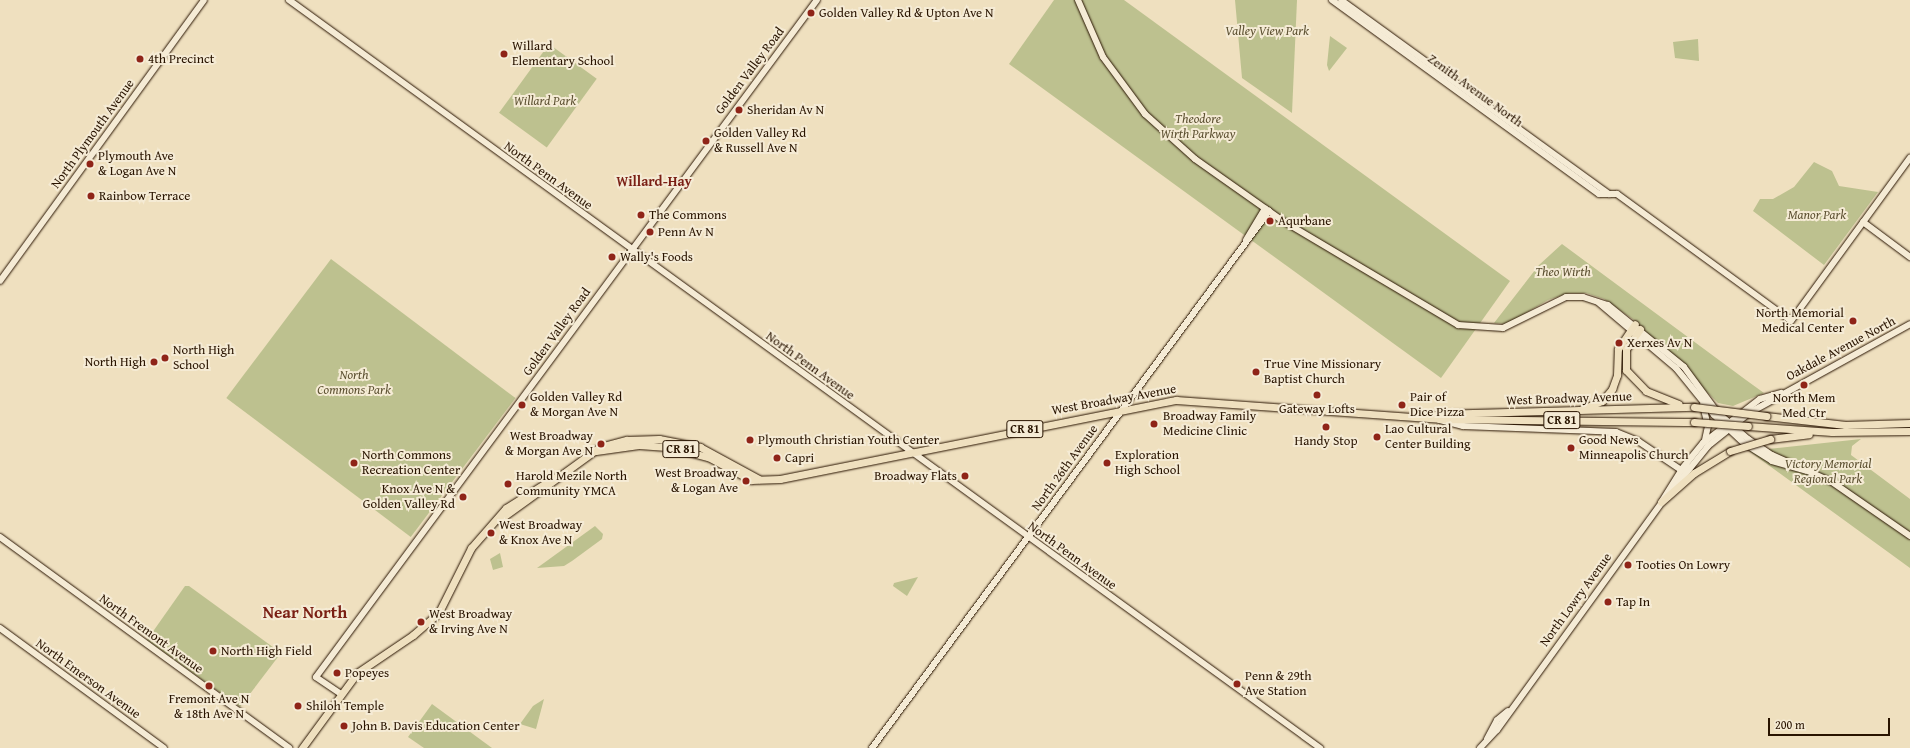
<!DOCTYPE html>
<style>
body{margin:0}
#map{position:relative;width:1910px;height:748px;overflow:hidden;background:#efe0bf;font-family:"Gentium Book Plus",serif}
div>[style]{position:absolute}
.green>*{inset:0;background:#bdc18f;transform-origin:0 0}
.roads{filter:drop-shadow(0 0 1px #291400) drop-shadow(0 0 1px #291400)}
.secondary>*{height:6px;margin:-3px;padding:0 3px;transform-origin:3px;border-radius:3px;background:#f5ebd5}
.primary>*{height:7px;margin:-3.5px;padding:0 3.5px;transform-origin:3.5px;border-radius:3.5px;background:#efe0bf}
.bridges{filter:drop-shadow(0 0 1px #291400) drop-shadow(0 0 1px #291400)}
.primary-bridge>*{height:7px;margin:-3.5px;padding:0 3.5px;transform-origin:3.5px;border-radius:3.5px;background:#efe0bf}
.dots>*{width:11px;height:11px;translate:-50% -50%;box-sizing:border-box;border:2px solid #f5ebd5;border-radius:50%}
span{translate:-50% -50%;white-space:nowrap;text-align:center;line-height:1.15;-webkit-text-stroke:4px #f5ebd5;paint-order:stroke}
.shield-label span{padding:1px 3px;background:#f5ebd5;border:1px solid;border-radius:3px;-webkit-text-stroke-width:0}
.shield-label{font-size:12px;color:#291400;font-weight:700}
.poi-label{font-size:13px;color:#291400}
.left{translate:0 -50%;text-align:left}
.right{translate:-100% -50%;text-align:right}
.park-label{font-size:13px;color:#5d5132;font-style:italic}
.street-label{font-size:13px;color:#291400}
.neighbourhood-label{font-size:14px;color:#7a1f14;font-weight:700}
.district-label{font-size:17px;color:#7a1f14;font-weight:700}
.scale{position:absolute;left:1768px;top:718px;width:122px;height:18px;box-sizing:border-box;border:2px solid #291400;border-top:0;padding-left:5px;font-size:12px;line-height:14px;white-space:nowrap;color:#291400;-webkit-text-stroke:3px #f5ebd5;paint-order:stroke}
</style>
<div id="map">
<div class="green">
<div style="clip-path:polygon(1054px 0,1124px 0,1510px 281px,1441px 378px,1009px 64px)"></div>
<div style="clip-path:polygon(1235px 0,1297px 0,1292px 113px,1242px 78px)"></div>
<div style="clip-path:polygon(1330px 36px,1347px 48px,1329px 71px,1327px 65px)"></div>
<div style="clip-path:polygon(1698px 39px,1699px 61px,1675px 58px,1673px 42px)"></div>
<div style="left:549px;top:44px;width:59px;height:85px;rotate:36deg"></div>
<div style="clip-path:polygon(1814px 162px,1832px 171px,1839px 186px,1878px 192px,1824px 265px,1753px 211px,1760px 199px,1773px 199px,1794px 187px)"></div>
<div style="clip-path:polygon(1562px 244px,1746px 380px,1764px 393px,1733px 406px,1718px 403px,1634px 320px,1604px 299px,1586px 293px,1569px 293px,1548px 300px,1507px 324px,1494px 323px,1539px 265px)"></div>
<div style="left:331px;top:259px;width:231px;height:174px;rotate:37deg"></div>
<div style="clip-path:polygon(1861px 439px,1852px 446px,1851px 455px,1910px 499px,1910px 568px,1749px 451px)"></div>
<div style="clip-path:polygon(595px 526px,603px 534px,602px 539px,572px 561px,564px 566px,537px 568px)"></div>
<div style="clip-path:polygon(500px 553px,503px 567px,493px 570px,490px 559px)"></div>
<div style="clip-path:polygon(918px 577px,907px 596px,893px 586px,894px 583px)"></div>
<div style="clip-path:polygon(185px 586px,189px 586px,281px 653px,240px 707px,147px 640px)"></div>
<div style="clip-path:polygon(544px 699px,536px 729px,520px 724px,533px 706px)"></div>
<div style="clip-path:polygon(432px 704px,492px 748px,424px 748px,408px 737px)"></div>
</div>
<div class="roads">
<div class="secondary">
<div style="left:289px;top:0;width:1274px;rotate:35.96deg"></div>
<div style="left:1078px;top:0;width:62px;rotate:66.3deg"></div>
<div style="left:1103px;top:57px;width:71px;rotate:53.6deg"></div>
<div style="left:1145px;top:114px;width:67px;rotate:42deg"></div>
<div style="left:1195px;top:159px;width:108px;rotate:35.2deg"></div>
<div style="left:1283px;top:221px;width:204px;rotate:30.7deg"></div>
<div style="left:1458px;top:325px;width:45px;rotate:3.8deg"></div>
<div style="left:1503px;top:328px;width:70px;rotate:-26.2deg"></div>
<div style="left:1566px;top:297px;width:17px"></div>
<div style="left:1583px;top:297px;width:26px;rotate:18deg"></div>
<div style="left:1608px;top:305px;width:98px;rotate:39.2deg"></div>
<div style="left:1684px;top:367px;width:56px;rotate:53.7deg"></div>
<div style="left:1717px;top:412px;width:41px;rotate:41.1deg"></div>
<div style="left:1748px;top:439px;width:29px;rotate:34deg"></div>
<div style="left:1772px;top:455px;width:66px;rotate:24.2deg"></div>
<div style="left:1832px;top:482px;width:95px;rotate:34.7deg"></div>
<div style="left:1332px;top:0;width:330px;rotate:36deg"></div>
<div style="left:1599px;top:194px;width:18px"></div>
<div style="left:1617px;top:194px;width:215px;rotate:36.1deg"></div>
<div style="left:1791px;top:321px;width:202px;rotate:-53.9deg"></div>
<div style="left:1341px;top:0;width:331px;rotate:35.9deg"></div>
<div style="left:1863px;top:222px;width:59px;rotate:36.7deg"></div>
<div style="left:1246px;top:240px;width:37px;rotate:-59deg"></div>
<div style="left:0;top:281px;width:347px;rotate:-54deg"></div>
<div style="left:1599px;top:303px;width:101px;rotate:40.2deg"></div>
<div style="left:1676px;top:368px;width:60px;rotate:51deg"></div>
<div style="left:1714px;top:415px;width:42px;rotate:43.1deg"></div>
<div style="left:1745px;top:444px;width:32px;rotate:32deg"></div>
<div style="left:1772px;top:461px;width:35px;rotate:16deg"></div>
<div style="left:1703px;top:405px;width:22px;rotate:77deg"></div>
<div style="left:1708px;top:426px;width:14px;rotate:102deg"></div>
<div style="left:1440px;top:420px;width:24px;rotate:15deg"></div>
<div style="left:1463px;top:426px;width:153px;rotate:2.2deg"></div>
<div style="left:1616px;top:432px;width:24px;rotate:22deg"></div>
<div style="left:1638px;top:441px;width:52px;rotate:34deg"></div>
<div style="left:1681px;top:470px;width:9px;rotate:-18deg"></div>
<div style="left:1674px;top:488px;width:54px;rotate:-51deg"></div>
<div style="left:1708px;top:446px;width:53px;rotate:-38.8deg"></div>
<div style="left:1749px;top:413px;width:184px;rotate:-28.9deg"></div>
<div style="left:1662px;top:501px;width:36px;rotate:-58deg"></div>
<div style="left:1681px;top:470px;width:35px;rotate:-51deg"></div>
<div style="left:1703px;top:443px;width:72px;rotate:-37.7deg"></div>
<div style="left:1760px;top:399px;width:22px;rotate:-16deg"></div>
<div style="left:0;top:537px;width:358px;rotate:36.1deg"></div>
<div style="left:0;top:628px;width:203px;rotate:36.2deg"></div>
<div style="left:341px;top:694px;width:30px;rotate:-146deg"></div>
<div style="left:316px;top:677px;width:842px;rotate:-53.5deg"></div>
<div style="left:1487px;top:739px;width:21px;rotate:-62deg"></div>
<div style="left:1497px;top:720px;width:14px;rotate:-39deg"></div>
<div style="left:872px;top:748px;width:668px;rotate:-53.52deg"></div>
<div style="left:1480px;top:748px;width:25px;rotate:-47deg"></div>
<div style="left:1497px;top:730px;width:285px;rotate:-54.1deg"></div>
</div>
<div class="primary">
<div style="left:1640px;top:329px;width:24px;rotate:125deg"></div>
<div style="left:1626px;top:349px;width:21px;rotate:90deg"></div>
<div style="left:1626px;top:370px;width:29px;rotate:46deg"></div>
<div style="left:1646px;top:391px;width:35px;rotate:22deg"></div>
<div style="left:1582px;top:409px;width:22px;rotate:-22deg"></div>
<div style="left:1602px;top:401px;width:16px;rotate:-50deg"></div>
<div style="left:1612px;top:389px;width:15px;rotate:-70deg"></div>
<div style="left:1617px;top:375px;width:26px;rotate:-88deg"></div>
<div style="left:1618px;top:349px;width:30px;rotate:-56deg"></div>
<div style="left:1766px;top:416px;width:80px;rotate:6.5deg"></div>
<div style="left:1845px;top:425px;width:65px;rotate:-1.8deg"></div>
<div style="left:1431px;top:417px;width:8px;rotate:-23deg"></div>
<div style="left:1438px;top:414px;width:256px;rotate:-1.6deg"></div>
<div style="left:1748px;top:426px;width:84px;rotate:4.1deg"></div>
<div style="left:1832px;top:432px;width:78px;rotate:-0.7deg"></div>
<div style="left:1770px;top:439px;width:39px;rotate:-7deg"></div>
<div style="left:596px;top:451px;width:43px;rotate:-7.9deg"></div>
<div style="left:639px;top:445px;width:31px;rotate:4deg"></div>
<div style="left:670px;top:447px;width:39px;rotate:15deg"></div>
<div style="left:708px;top:457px;width:49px;rotate:28.1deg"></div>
<div style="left:751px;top:480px;width:29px;rotate:-2deg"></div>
<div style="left:780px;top:479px;width:404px;rotate:-11.3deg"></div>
<div style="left:1176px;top:400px;width:264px;rotate:4.1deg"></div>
<div style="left:1439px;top:419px;width:255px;rotate:0.7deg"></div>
<div style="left:1661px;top:502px;width:44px;rotate:-41.3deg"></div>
<div style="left:1694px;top:473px;width:42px;rotate:-31.4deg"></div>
<div style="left:499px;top:520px;width:125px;rotate:-35.9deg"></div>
<div style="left:600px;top:447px;width:28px;rotate:-15deg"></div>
<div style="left:627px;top:440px;width:32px;rotate:-2deg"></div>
<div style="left:659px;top:439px;width:42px;rotate:11deg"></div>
<div style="left:700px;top:447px;width:67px;rotate:28.5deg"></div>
<div style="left:302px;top:748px;width:93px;rotate:-53.7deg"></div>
<div style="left:357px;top:673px;width:68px;rotate:-34.2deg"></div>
<div style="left:413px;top:635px;width:35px;rotate:-41deg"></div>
<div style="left:439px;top:612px;width:72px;rotate:-63.4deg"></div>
<div style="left:471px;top:548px;width:53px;rotate:-48.8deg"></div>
<div style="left:506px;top:508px;width:60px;rotate:-32.1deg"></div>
</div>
</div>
<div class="bridges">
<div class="primary-bridge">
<div style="left:1694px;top:407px;width:73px;rotate:7.1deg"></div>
<div style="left:1694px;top:422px;width:54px;rotate:4.2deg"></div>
<div style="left:1730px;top:451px;width:42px;rotate:-16.7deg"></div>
</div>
</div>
<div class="dots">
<div style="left:811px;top:13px;background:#8f2418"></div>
<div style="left:504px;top:54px;background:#8f2418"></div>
<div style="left:140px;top:59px;background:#8f2418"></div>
<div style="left:739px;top:110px;background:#8f2418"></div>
<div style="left:706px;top:141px;background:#8f2418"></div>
<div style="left:90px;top:164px;background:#8f2418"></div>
<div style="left:91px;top:196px;background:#8f2418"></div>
<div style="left:641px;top:215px;background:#8f2418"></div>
<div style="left:1270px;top:221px;background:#8f2418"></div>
<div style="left:650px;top:232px;background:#8f2418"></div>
<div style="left:612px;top:257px;background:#8f2418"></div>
<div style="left:1853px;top:321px;background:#8f2418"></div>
<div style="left:1619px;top:343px;background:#8f2418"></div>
<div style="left:165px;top:358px;background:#8f2418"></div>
<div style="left:154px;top:362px;background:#8f2418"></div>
<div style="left:1256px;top:372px;background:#8f2418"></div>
<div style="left:1804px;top:385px;background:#8f2418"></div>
<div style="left:1317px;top:395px;background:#8f2418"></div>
<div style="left:522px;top:405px;background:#8f2418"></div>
<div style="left:1402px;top:405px;background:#8f2418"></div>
<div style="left:1154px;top:424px;background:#8f2418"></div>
<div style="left:1326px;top:427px;background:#8f2418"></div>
<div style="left:1377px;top:437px;background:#8f2418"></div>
<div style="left:750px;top:440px;background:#8f2418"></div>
<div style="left:601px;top:444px;background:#8f2418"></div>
<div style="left:1571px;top:448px;background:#8f2418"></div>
<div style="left:777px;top:458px;background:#8f2418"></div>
<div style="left:354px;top:463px;background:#8f2418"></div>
<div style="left:1107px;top:463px;background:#8f2418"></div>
<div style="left:965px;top:476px;background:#8f2418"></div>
<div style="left:746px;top:481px;background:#8f2418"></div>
<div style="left:508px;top:484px;background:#8f2418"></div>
<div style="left:463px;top:497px;background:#8f2418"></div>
<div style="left:491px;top:533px;background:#8f2418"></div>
<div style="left:1628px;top:565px;background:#8f2418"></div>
<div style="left:1608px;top:602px;background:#8f2418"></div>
<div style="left:421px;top:622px;background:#8f2418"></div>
<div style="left:213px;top:651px;background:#8f2418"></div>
<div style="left:337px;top:673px;background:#8f2418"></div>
<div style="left:1237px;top:684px;background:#8f2418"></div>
<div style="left:209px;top:686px;background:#8f2418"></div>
<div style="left:298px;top:706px;background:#8f2418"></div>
<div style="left:344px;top:726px;background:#8f2418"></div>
</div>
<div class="shield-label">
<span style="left:1562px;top:420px">CR 81</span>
<span style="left:1025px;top:429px">CR 81</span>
<span style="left:681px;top:449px">CR 81</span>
</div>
<div class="poi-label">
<span class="left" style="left:819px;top:13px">Golden Valley Rd &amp; Upton Ave N</span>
<span class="left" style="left:512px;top:54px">Willard<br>Elementary School</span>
<span class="left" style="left:148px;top:59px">4th Precinct</span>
<span class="left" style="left:747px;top:110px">Sheridan Av N</span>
<span class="left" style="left:714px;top:141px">Golden Valley Rd<br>&amp; Russell Ave N</span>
<span class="left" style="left:98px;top:164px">Plymouth Ave<br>&amp; Logan Ave N</span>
<span class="left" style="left:99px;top:196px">Rainbow Terrace</span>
<span class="left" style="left:649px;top:215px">The Commons</span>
<span class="left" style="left:1278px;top:221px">Aqurbane</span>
<span class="left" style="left:658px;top:232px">Penn Av N</span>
<span class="left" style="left:620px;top:257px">Wally's Foods</span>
<span class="right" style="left:1844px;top:321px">North Memorial<br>Medical Center</span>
<span class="left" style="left:1627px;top:343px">Xerxes Av N</span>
<span class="left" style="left:173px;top:358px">North High<br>School</span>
<span class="right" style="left:146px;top:362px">North High</span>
<span class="left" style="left:1264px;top:372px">True Vine Missionary<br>Baptist Church</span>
<span class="left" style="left:530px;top:405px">Golden Valley Rd<br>&amp; Morgan Ave N</span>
<span class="left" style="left:1410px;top:405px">Pair of<br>Dice Pizza</span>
<span style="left:1804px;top:406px">North Mem<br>Med Ctr</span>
<span style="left:1317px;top:409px">Gateway Lofts</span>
<span class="left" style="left:1163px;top:424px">Broadway Family<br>Medicine Clinic</span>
<span class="left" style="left:1385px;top:437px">Lao Cultural<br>Center Building</span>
<span class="right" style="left:593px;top:444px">West Broadway<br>&amp; Morgan Ave N</span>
<span class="left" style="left:758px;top:440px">Plymouth Christian Youth Center</span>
<span style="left:1326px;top:441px">Handy Stop</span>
<span class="left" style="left:1579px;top:448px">Good News<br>Minneapolis Church</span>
<span class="left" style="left:362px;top:463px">North Commons<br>Recreation Center</span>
<span class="left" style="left:1115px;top:463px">Exploration<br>High School</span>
<span class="left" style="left:785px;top:458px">Capri</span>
<span class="right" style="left:738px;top:481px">West Broadway<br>&amp; Logan Ave</span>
<span class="right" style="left:957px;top:476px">Broadway Flats</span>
<span class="left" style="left:516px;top:484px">Harold Mezile North<br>Community YMCA</span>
<span class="right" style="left:455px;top:497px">Knox Ave N &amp;<br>Golden Valley Rd</span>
<span class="left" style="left:499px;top:533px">West Broadway<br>&amp; Knox Ave N</span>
<span class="left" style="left:1636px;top:565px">Tooties On Lowry</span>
<span class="left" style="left:1616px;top:602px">Tap In</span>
<span class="left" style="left:429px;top:622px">West Broadway<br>&amp; Irving Ave N</span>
<span class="left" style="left:221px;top:651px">North High Field</span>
<span class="left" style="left:345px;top:673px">Popeyes</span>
<span class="left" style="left:1245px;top:684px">Penn &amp; 29th<br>Ave Station</span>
<span style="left:209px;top:707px">Fremont Ave N<br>&amp; 18th Ave N</span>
<span class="left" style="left:306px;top:706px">Shiloh Temple</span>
<span class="left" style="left:352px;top:726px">John B. Davis Education Center</span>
</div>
<div class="park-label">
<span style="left:1267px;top:31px">Valley View Park</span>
<span style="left:545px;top:101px">Willard Park</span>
<span style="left:1198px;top:127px">Theodore<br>Wirth Parkway</span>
<span style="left:1817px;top:215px">Manor Park</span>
<span style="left:1563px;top:272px">Theo Wirth</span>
<span style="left:354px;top:383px">North<br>Commons Park</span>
<span style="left:1828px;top:472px">Victory Memorial<br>Regional Park</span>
</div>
<div class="street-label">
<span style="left:750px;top:71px;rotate:-53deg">Golden Valley Road</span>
<span style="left:1475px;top:91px;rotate:36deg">Zenith Avenue North</span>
<span style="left:93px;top:134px;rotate:-54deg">North Plymouth Avenue</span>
<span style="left:548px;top:176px;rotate:36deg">North Penn Avenue</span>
<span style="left:557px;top:332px;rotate:-54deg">Golden Valley Road</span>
<span style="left:1841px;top:349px;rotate:-28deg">Oakdale Avenue North</span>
<span style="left:810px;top:366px;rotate:36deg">North Penn Avenue</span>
<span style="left:1569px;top:399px;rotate:-2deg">West Broadway Avenue</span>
<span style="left:1114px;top:400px;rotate:-10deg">West Broadway Avenue</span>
<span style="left:1065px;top:468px;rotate:-54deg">North 26th Avenue</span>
<span style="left:1072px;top:556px;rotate:36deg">North Penn Avenue</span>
<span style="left:1576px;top:600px;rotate:-54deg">North Lowry Avenue</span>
<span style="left:151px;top:634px;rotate:36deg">North Fremont Avenue</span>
<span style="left:88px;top:679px;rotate:36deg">North Emerson Avenue</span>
</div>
<div class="neighbourhood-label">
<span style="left:654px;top:181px">Willard-Hay</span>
</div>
<div class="district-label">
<span style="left:305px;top:612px">Near North</span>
</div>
<div class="scale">200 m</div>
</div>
